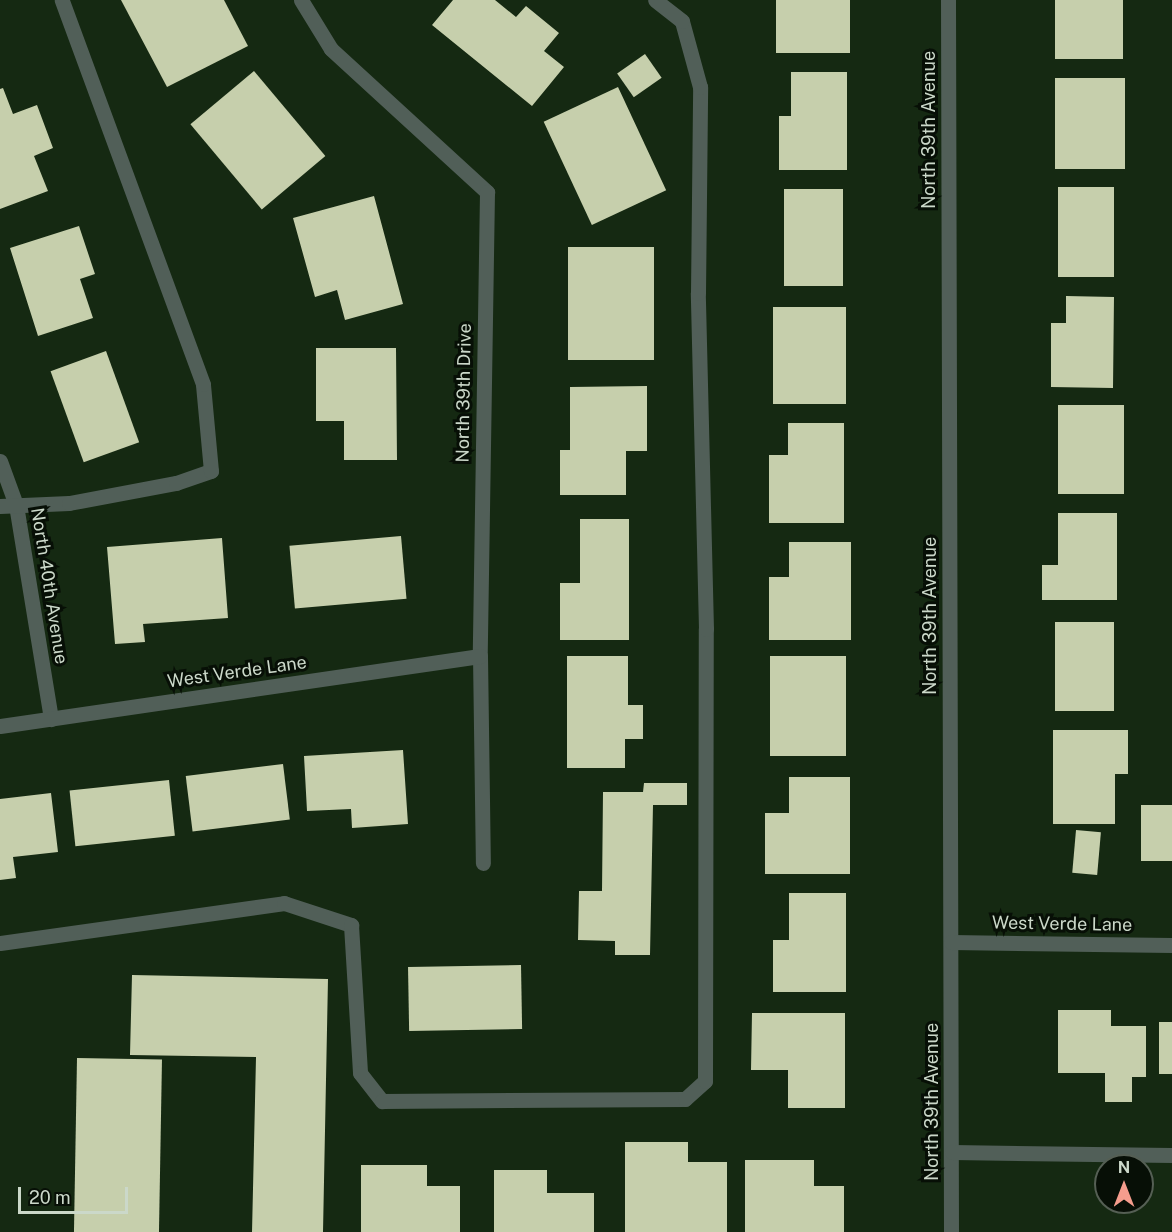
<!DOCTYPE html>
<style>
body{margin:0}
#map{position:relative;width:1172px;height:1232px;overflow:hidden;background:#152912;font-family:"Public Sans",sans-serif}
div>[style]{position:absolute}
.building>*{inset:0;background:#c6cfac;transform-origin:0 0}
.minor>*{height:15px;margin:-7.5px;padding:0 7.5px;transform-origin:7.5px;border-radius:7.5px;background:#515f58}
span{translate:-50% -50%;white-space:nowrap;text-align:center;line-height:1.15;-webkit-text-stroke:6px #070f06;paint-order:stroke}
.street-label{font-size:18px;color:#cbd8c9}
.north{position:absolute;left:1094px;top:1154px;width:60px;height:60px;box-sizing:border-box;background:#070f06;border:2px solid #555f54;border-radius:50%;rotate:0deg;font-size:16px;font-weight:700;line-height:24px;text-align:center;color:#cbd8c9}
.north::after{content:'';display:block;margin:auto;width:21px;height:27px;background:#f59d8d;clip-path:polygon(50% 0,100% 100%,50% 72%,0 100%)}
.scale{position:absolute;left:18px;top:1187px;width:110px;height:27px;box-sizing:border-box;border:3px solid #cbd8c9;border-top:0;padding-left:8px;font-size:18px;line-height:21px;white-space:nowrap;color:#cbd8c9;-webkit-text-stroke:4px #070f06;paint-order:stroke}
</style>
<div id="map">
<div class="building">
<div style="clip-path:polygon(121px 0,224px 0,248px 46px,167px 87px)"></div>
<div style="clip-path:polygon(453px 0,495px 0,516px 17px,526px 6px,559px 33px,544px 51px,564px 67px,532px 106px,432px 25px)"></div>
<div style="left:776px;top:0;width:74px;height:53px"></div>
<div style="left:1055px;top:0;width:68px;height:59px"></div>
<div style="left:645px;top:54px;width:29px;height:34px;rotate:55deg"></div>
<div style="left:254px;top:71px;width:111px;height:83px;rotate:50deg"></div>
<div style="clip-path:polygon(791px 72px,847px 72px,847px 170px,779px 170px,779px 116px,791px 116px)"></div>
<div style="left:1055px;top:78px;width:70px;height:91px"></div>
<div style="left:618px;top:87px;width:114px;height:82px;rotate:65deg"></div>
<div style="clip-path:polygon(3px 88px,13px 114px,37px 105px,53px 148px,34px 156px,48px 191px,0 209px,0 89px)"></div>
<div style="left:1058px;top:187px;width:56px;height:90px"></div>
<div style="left:784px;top:189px;width:59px;height:97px"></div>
<div style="clip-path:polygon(374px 196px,403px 304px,345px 320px,337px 290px,315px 297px,293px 218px)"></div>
<div style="clip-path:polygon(79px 226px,95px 274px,80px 279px,93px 318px,38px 336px,10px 248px)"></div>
<div style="left:568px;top:247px;width:86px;height:113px"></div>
<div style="clip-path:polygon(1066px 296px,1114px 297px,1113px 388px,1051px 387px,1051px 323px,1066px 323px)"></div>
<div style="left:773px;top:307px;width:73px;height:97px"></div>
<div style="clip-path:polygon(316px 348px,396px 348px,397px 460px,344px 460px,344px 421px,316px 421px)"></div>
<div style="left:106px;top:351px;width:97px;height:59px;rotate:70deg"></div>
<div style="clip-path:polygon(647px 386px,647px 451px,626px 451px,626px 495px,560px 495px,560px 450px,570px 450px,570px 387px)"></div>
<div style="left:1058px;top:405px;width:66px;height:89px"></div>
<div style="clip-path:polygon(788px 423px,844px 423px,844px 523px,769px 523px,769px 455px,788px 455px)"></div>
<div style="clip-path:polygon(1058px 513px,1117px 513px,1117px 600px,1042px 600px,1042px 565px,1058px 565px)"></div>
<div style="clip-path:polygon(580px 519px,629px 519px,629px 640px,560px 640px,560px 583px,580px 583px)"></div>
<div style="left:401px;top:536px;width:63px;height:112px;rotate:85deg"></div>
<div style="clip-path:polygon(222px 538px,228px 618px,143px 624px,145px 642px,115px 644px,107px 547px)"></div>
<div style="clip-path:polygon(789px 542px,851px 542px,851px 640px,769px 640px,769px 577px,789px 577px)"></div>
<div style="left:1055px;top:622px;width:59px;height:89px"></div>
<div style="clip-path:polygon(567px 656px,628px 656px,628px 705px,643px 705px,643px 739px,625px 739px,625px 768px,567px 768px)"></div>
<div style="left:770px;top:656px;width:76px;height:100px"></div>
<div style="clip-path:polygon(1053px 730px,1128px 730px,1128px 774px,1115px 774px,1115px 824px,1053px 824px)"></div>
<div style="clip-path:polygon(403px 750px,408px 824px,352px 828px,351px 809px,307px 811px,304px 756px)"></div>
<div style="left:283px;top:764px;width:56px;height:98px;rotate:83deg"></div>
<div style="clip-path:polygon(789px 777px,850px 777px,850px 874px,765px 874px,765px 813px,789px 813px)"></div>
<div style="left:169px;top:780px;width:56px;height:100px;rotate:84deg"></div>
<div style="clip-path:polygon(644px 783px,687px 783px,687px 805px,653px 805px,650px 955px,615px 955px,615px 941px,578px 940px,579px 891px,602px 891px,603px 792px,643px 792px)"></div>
<div style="clip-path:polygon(51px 793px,58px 852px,13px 857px,16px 878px,0 880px,0 799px)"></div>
<div style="left:1141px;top:805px;width:31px;height:56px"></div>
<div style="left:1076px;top:830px;width:25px;height:43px;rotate:5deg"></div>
<div style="clip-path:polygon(789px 893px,846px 893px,846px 992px,773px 992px,773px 940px,789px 940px)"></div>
<div style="left:521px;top:965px;width:64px;height:113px;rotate:89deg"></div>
<div style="clip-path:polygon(132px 975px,328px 979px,323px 1232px,252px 1232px,256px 1057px,130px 1055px)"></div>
<div style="clip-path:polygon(1058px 1010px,1111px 1010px,1111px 1026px,1146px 1026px,1146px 1077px,1132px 1077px,1132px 1102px,1105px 1102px,1105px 1073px,1058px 1073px)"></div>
<div style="clip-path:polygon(752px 1013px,845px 1013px,845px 1108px,788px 1108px,788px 1070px,751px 1070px)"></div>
<div style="left:1159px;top:1022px;width:13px;height:52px"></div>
<div style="left:77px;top:1058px;width:85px;height:174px;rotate:1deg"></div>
<div style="clip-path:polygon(625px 1142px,688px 1142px,688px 1162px,727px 1162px,727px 1232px,625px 1232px)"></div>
<div style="clip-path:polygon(745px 1160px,814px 1160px,814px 1186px,844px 1186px,844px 1232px,745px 1232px)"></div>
<div style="clip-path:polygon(361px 1165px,427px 1165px,427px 1186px,460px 1186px,460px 1232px,361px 1232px)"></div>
<div style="clip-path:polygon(494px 1170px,547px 1170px,547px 1193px,594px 1193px,594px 1232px,494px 1232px)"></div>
</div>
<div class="minor">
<div style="left:301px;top:0;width:57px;rotate:58.5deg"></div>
<div style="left:331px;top:49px;width:212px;rotate:42.5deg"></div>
<div style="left:487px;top:192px;width:464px;rotate:90.9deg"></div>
<div style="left:480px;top:656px;width:207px;rotate:89.2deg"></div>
<div style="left:948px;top:0;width:1232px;rotate:89.86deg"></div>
<div style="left:0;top:461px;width:47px;rotate:70deg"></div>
<div style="left:16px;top:505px;width:217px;rotate:80.7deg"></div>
<div style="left:0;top:506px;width:69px;rotate:-2.5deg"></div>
<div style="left:69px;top:503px;width:109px;rotate:-10.6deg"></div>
<div style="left:176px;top:483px;width:37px;rotate:-19deg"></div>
<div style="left:211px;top:471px;width:87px;rotate:-95.3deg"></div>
<div style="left:203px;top:384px;width:409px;rotate:-110.2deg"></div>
<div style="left:0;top:726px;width:485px;rotate:-8.3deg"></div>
<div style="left:951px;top:942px;width:221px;rotate:0.8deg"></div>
<div style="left:0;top:943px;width:287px;rotate:-8deg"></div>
<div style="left:284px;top:903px;width:71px;rotate:18.2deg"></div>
<div style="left:351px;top:925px;width:148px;rotate:86.5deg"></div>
<div style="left:360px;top:1073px;width:36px;rotate:52deg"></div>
<div style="left:382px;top:1101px;width:303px;rotate:-0.4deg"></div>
<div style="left:685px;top:1099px;width:27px;rotate:-42deg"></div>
<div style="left:705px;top:1081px;width:452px;rotate:-89.9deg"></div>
<div style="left:706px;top:629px;width:336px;rotate:-91.4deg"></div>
<div style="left:698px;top:293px;width:206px;rotate:-89.4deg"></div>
<div style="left:700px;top:87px;width:68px;rotate:-105.3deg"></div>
<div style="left:682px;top:21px;width:34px;rotate:-142deg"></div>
<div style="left:952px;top:1152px;width:220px;rotate:0.8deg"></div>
</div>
<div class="street-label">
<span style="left:929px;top:130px;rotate:-90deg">North 39th Avenue</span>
<span style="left:464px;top:393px;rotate:-89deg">North 39th Drive</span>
<span style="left:49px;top:586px;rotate:81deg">North 40th Avenue</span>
<span style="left:930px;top:616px;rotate:-90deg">North 39th Avenue</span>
<span style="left:237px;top:672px;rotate:-8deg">West Verde Lane</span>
<span style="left:1062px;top:924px;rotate:1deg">West Verde Lane</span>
<span style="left:932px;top:1102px;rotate:-90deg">North 39th Avenue</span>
</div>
<div class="north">N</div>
<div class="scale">20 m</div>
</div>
